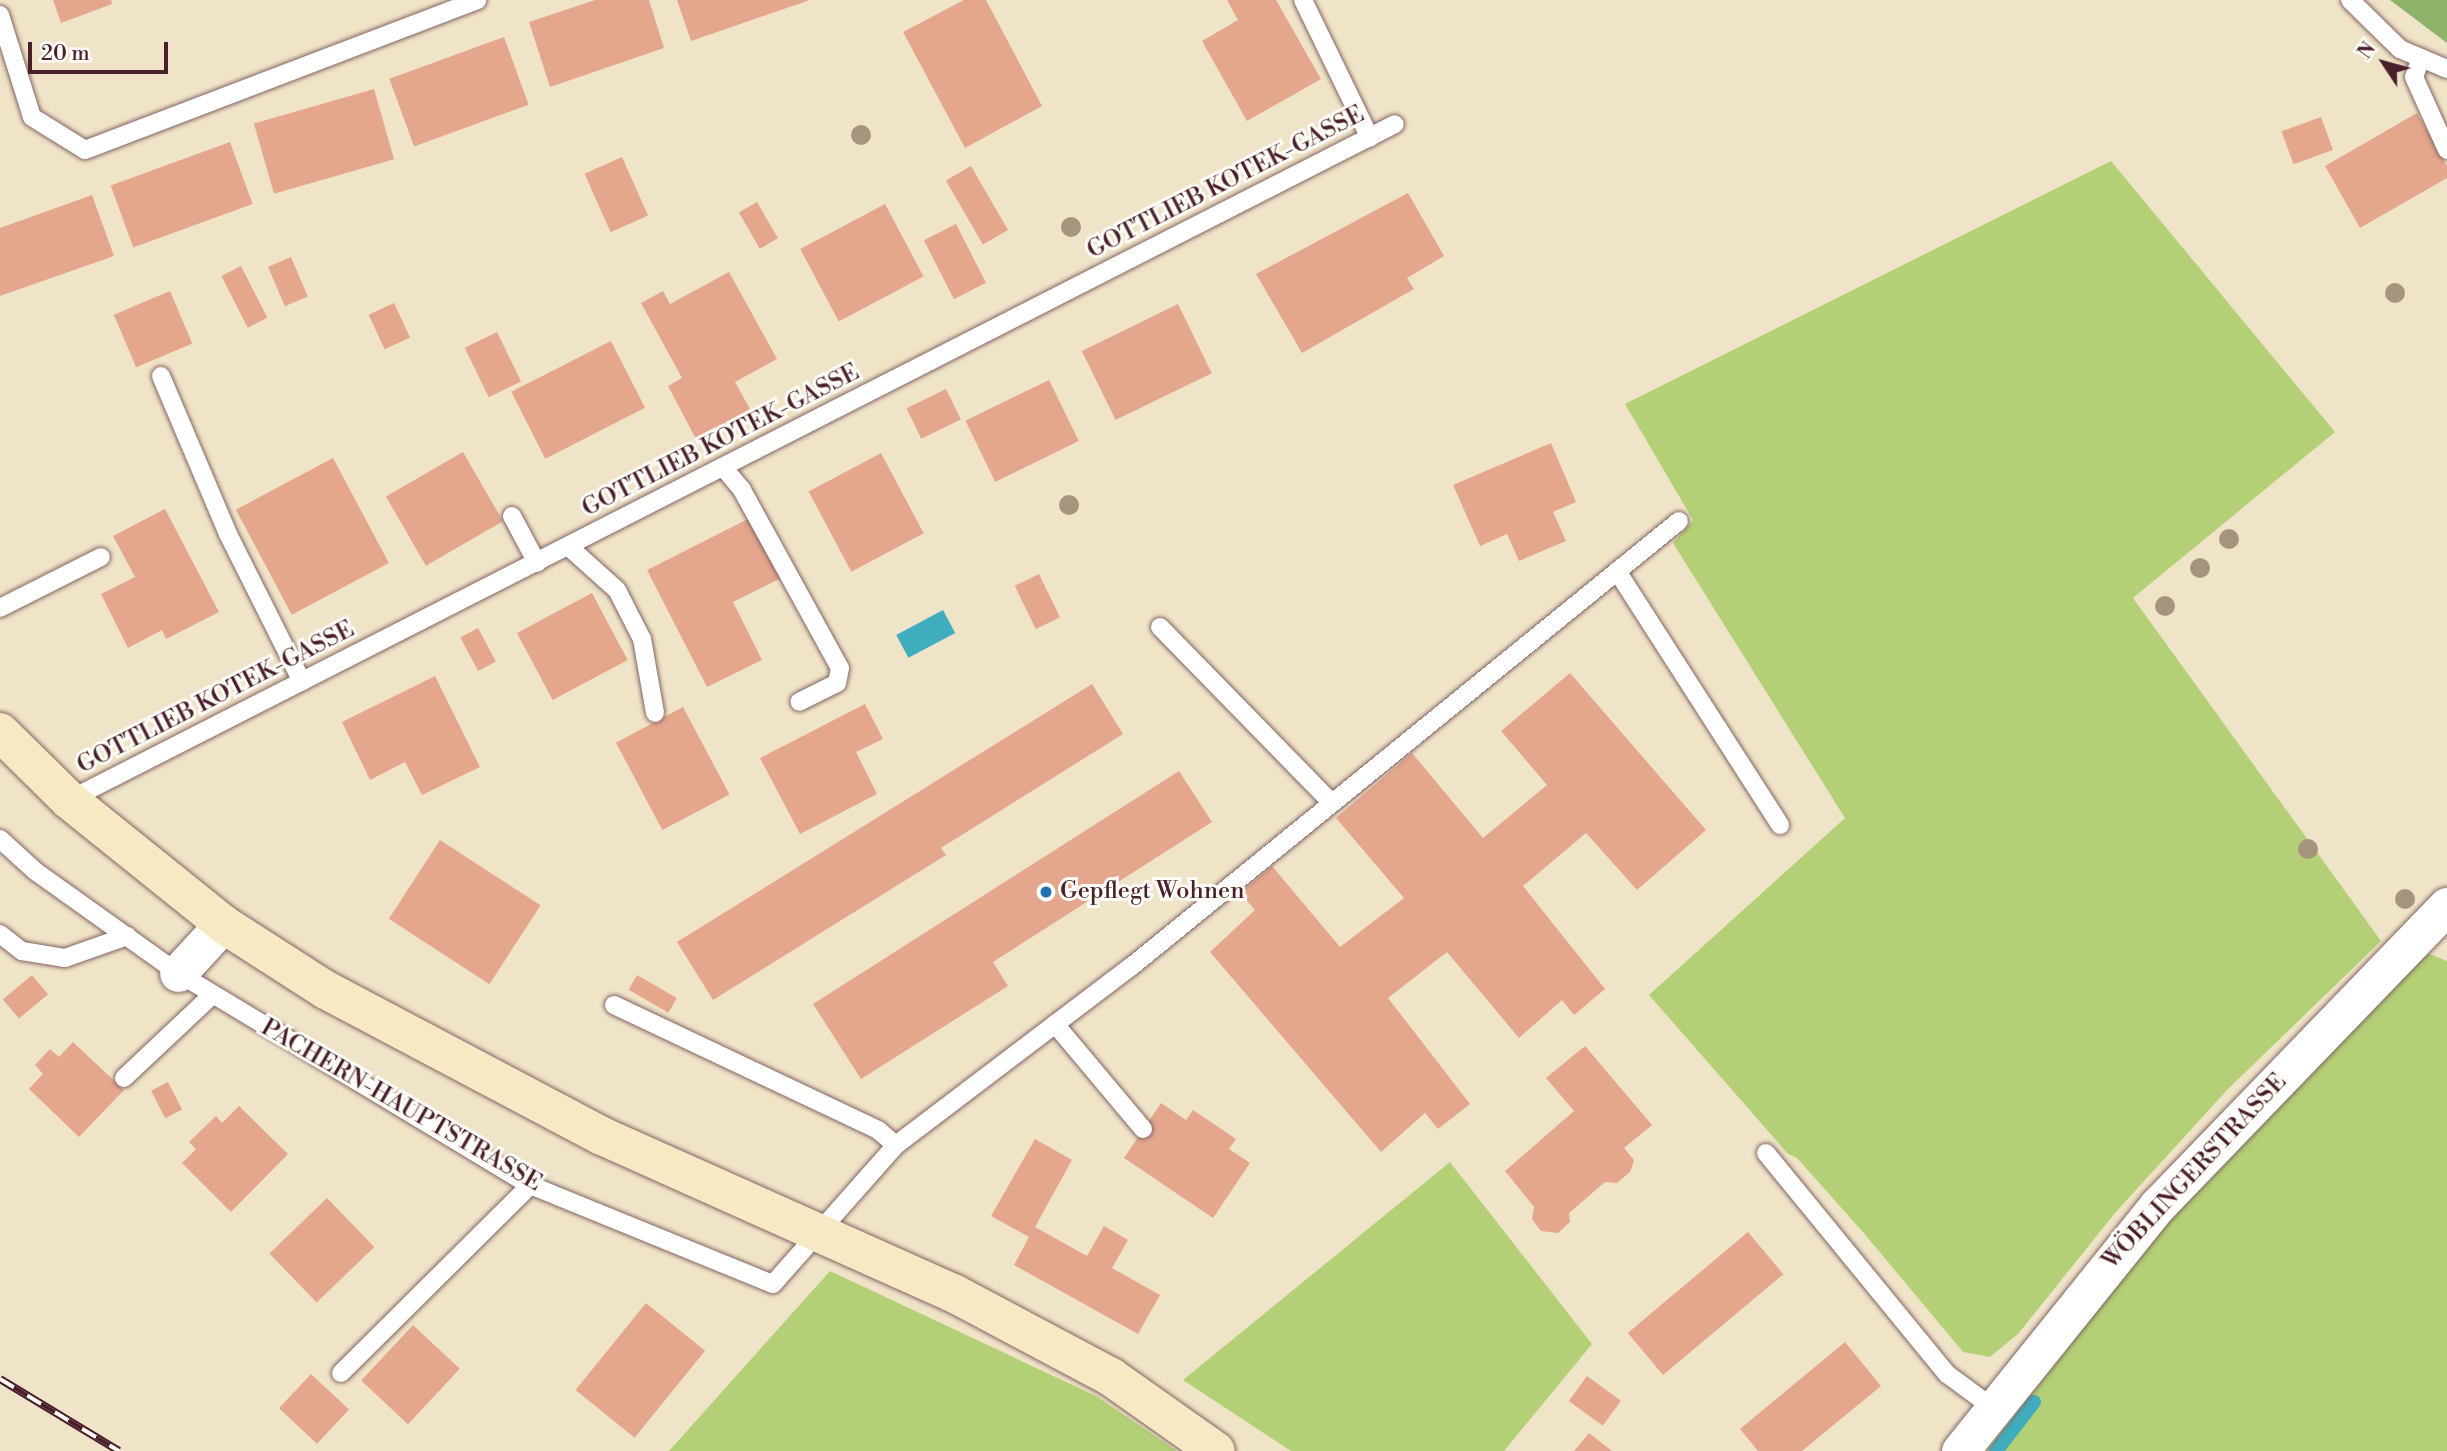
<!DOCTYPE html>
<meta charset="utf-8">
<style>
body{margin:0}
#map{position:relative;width:2447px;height:1451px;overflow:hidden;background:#f0e4c8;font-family:"Libre Bodoni",serif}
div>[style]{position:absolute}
.green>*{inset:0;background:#b3d076}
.forest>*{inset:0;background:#8eb267}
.water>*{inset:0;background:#3fadbd;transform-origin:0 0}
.stream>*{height:14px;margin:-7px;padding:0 7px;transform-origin:7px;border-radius:7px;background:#3fadbd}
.building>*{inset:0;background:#e4a78d;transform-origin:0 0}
.roads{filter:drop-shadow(0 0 2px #846462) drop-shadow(0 0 2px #846462)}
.service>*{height:18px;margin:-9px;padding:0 9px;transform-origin:9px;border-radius:9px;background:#fff}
.minor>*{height:37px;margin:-18.5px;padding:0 18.5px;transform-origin:18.5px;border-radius:18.5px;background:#fff}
.secondary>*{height:38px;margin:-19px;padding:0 19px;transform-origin:19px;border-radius:19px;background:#f7e9c3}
.rail>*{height:8px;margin-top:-4px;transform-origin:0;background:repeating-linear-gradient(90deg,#fdfcf7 0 16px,#4a1f2b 0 32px);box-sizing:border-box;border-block:2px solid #4a1f2b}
.trees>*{width:20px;height:20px;margin:-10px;border-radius:50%;background:#a6957e}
.dots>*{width:19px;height:19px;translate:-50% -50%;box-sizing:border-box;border:4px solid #fdfcf7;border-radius:50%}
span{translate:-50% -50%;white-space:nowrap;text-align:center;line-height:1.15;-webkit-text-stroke:6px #fdfcf7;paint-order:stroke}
.street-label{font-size:24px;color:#4a1f2b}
.poi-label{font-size:24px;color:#4a1f2b}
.left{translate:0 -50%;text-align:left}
.north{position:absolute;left:2349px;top:28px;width:70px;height:70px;-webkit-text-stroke:5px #fdfcf7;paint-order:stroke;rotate:306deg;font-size:19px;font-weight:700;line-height:28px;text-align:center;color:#4a1f2b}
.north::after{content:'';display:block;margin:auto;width:24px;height:32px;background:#4a1f2b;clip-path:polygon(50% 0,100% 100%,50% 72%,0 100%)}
.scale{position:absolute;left:28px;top:42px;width:140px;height:32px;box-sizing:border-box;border:4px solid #4a1f2b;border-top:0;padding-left:9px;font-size:21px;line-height:24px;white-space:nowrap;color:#4a1f2b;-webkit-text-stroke:5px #fdfcf7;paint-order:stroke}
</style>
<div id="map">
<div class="green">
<div style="clip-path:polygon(2111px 161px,2335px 432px,2133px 598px,2381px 941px,2227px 1090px,2115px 1213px,2018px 1334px,1990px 1357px,1963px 1352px,1862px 1231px,1797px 1158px,1788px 1154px,1649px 995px,1845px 818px,1673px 543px,1693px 520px,1625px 404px)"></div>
<div style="clip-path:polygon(2427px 953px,2447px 961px,2447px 1451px,1986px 1451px,2208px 1171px)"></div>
<div style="clip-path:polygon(1450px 1162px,1592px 1344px,1504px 1451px,1291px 1451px,1183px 1380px)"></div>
<div style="clip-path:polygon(830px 1271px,1096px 1396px,1177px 1451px,669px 1451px)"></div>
</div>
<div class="forest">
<div style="clip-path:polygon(2390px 0,2447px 0,2447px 43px)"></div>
</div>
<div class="water">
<div style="left:943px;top:610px;width:26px;height:53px;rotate:62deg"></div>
</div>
<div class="stream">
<div style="left:1996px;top:1451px;width:62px;rotate:-52.2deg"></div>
</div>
<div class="building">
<div style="clip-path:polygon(53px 0,111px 0,112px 4px,61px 23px)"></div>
<div style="clip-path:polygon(595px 0,649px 0,664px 48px,550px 87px,529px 22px)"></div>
<div style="clip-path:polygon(677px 0,810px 0,691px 41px)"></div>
<div style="clip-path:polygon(964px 0,986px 0,1042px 106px,965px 148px,903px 32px)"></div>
<div style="clip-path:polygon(1227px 0,1276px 0,1321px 79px,1247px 121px,1202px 41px,1238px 20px)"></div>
<div style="left:504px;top:37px;width:72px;height:122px;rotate:70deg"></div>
<div style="left:374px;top:89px;width:73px;height:125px;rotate:74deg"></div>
<div style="clip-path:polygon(2417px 113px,2447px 166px,2447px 178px,2360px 228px,2325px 166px)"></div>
<div style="left:2321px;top:117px;width:35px;height:42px;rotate:70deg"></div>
<div style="left:230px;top:142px;width:66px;height:127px;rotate:70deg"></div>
<div style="left:622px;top:157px;width:64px;height:41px;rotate:66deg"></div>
<div style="left:971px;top:166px;width:74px;height:29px;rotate:60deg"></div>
<div style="clip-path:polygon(1408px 193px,1444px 256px,1407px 278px,1414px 289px,1302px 353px,1256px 274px)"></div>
<div style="clip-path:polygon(92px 195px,114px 256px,0 296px,0 228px)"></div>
<div style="left:757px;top:202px;width:42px;height:21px;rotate:60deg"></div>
<div style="left:885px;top:204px;width:82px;height:96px;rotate:62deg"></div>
<div style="left:956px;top:224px;width:66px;height:36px;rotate:63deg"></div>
<div style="left:291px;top:257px;width:43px;height:25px;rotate:67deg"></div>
<div style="left:241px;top:266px;width:58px;height:22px;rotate:63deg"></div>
<div style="clip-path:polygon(729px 272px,777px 359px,735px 382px,750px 409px,696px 439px,668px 386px,682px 378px,641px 303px,663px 291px,670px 304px)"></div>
<div style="left:170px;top:291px;width:57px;height:61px;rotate:67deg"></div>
<div style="left:394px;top:303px;width:38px;height:28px;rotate:65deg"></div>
<div style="left:1178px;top:304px;width:77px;height:107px;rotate:64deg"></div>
<div style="left:497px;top:332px;width:55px;height:36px;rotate:64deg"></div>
<div style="left:611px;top:341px;width:75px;height:112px;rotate:63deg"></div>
<div style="left:1049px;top:380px;width:68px;height:93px;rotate:64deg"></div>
<div style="left:946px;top:389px;width:34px;height:44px;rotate:64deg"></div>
<div style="clip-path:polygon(1551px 443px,1576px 502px,1553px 512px,1566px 541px,1519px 561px,1507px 534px,1480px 546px,1453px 485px)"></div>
<div style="left:463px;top:452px;width:80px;height:89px;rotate:60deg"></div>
<div style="left:881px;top:453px;width:91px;height:82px;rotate:62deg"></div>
<div style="left:333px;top:458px;width:119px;height:110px;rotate:62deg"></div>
<div style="clip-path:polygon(165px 509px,219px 612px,166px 639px,162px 630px,128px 648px,101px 594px,135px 577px,113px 536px)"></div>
<div style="clip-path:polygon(750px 518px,781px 578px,733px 602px,762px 660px,707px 687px,647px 570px)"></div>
<div style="left:1039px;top:574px;width:48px;height:27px;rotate:64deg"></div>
<div style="left:592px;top:593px;width:76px;height:85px;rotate:62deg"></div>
<div style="left:478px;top:628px;width:38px;height:20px;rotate:62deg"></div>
<div style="clip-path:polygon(1570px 673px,1706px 830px,1637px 890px,1586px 833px,1523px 886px,1605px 989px,1574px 1015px,1562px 1000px,1519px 1038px,1447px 952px,1388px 998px,1470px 1104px,1438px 1129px,1425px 1113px,1381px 1152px,1210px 952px,1255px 910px,1240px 893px,1272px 866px,1340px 947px,1404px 898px,1336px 818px,1412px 753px,1483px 838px,1547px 785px,1501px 731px)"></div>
<div style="clip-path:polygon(435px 676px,480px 767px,422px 795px,405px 762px,370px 780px,342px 722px)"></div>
<div style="clip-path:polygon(1092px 684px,1123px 734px,941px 848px,946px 855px,713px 1000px,677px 942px)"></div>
<div style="clip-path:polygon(865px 704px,883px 739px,856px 752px,877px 794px,800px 834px,760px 758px)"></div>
<div style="left:683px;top:707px;width:99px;height:76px;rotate:62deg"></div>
<div style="clip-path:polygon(1179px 771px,1212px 822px,993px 962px,1008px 986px,861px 1079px,813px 1004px)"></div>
<div style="left:440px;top:840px;width:120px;height:94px;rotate:33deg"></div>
<div style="left:32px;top:975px;width:25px;height:38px;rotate:50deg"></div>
<div style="left:637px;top:975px;width:46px;height:17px;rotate:30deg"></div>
<div style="clip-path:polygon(73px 1042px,124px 1090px,79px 1137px,29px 1089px,43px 1074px,35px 1065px,50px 1049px,59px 1057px)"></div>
<div style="clip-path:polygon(1585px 1046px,1652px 1125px,1624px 1148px,1634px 1160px,1630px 1172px,1617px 1183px,1605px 1182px,1569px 1213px,1570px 1222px,1558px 1233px,1541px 1231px,1532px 1219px,1534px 1207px,1505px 1171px,1574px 1111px,1546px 1078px)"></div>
<div style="left:168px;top:1082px;width:31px;height:19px;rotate:63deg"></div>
<div style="clip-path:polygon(1161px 1103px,1186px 1120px,1193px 1110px,1236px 1139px,1229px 1149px,1250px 1163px,1213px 1218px,1124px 1158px)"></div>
<div style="clip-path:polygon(239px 1106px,288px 1154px,231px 1212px,182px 1163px,196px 1149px,189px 1142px,216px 1116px,222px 1123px)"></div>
<div style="clip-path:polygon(1035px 1139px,1072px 1160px,1035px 1227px,1087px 1256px,1104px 1226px,1128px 1240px,1112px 1268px,1160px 1295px,1138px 1334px,1014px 1265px,1029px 1237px,991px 1216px)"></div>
<div style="left:327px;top:1198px;width:68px;height:80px;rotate:46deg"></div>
<div style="left:1748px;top:1232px;width:55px;height:157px;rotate:50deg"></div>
<div style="left:646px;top:1303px;width:76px;height:112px;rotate:39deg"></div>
<div style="left:413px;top:1325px;width:64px;height:76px;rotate:43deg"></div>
<div style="clip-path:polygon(1845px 1342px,1881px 1386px,1802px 1451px,1758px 1451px,1740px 1429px)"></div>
<div style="left:311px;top:1374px;width:52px;height:47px;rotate:43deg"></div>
<div style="left:1587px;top:1376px;width:42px;height:31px;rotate:36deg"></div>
<div style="clip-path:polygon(1589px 1433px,1612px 1451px,1574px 1451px)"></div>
</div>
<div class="roads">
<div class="service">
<div style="left:1303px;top:0;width:153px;rotate:64.1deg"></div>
<div style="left:2350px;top:0;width:70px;rotate:44.4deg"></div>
<div style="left:2400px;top:49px;width:51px;rotate:23.1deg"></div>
<div style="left:0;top:15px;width:107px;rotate:72.6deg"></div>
<div style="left:32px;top:117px;width:62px;rotate:31.9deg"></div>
<div style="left:85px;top:150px;width:420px;rotate:-20.9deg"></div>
<div style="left:2421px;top:58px;width:20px;rotate:110deg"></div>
<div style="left:2414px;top:77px;width:80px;rotate:65.7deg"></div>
<div style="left:161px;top:376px;width:172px;rotate:67deg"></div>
<div style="left:228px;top:534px;width:165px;rotate:63.4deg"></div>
<div style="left:723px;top:467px;width:30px;rotate:50deg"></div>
<div style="left:742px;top:490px;width:203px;rotate:61.2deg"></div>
<div style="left:840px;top:668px;width:15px;rotate:101deg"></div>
<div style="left:837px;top:683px;width:42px;rotate:153.4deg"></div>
<div style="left:512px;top:516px;width:53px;rotate:62deg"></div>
<div style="left:569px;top:547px;width:64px;rotate:41.9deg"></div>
<div style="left:617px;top:590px;width:55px;rotate:63deg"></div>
<div style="left:642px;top:639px;width:75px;rotate:80deg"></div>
<div style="left:1617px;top:571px;width:302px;rotate:57.3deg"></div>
<div style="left:0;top:608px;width:113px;rotate:-26.8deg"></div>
<div style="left:1160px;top:627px;width:246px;rotate:45.7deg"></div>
<div style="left:69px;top:800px;width:1488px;rotate:-27.01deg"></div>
<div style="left:0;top:839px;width:47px;rotate:42.4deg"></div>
<div style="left:35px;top:871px;width:176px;rotate:35.5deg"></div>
<div style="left:178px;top:973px;width:411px;rotate:31.1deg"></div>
<div style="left:530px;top:1185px;width:262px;rotate:22.2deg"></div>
<div style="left:773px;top:1284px;width:186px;rotate:-48.5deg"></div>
<div style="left:896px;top:1145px;width:296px;rotate:-37.2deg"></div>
<div style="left:1132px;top:966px;width:705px;rotate:-39.13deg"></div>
<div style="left:0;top:934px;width:28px;rotate:38deg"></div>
<div style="left:22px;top:951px;width:44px;rotate:9.2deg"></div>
<div style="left:65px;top:958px;width:66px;rotate:-19.5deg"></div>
<div style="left:614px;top:1005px;width:292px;rotate:25.3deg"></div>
<div style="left:878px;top:1130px;width:23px;rotate:40deg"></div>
<div style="left:1055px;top:1024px;width:137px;rotate:50deg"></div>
<div style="left:124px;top:1078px;width:122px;rotate:-43.3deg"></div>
<div style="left:1766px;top:1153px;width:286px;rotate:50.7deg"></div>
<div style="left:1947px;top:1374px;width:56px;rotate:36.3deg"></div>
<div style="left:341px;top:1373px;width:267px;rotate:-44.8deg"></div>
</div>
<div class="minor">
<div style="left:178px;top:973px;width:67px;rotate:-47.4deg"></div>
<div style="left:1960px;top:1451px;width:316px;rotate:-51.2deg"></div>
<div style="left:2158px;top:1205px;width:416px;rotate:-46deg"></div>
</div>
<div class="secondary">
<div style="left:0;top:732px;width:97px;rotate:44.6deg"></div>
<div style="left:69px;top:800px;width:198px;rotate:38.8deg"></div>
<div style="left:223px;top:924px;width:122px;rotate:32.7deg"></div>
<div style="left:326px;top:990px;width:312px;rotate:27.9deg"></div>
<div style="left:602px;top:1136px;width:387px;rotate:24.1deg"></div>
<div style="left:955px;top:1294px;width:177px;rotate:28deg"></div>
<div style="left:1111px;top:1377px;width:128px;rotate:35.2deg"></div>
</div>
</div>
<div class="rail">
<div style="left:0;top:1379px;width:139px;rotate:31.2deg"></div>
</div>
<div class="trees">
<div style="left:861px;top:135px"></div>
<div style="left:1071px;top:227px"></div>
<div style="left:2395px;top:293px"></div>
<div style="left:1069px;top:505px"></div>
<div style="left:2229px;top:539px"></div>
<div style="left:2200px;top:568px"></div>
<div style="left:2165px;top:606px"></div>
<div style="left:2308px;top:849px"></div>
<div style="left:2405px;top:899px"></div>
</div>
<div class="dots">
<div style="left:1046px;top:892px;background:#1f6fb2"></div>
</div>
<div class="street-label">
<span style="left:1226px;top:183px;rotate:-27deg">GOTTLIEB KOTEK-GASSE</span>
<span style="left:721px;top:441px;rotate:-27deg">GOTTLIEB KOTEK-GASSE</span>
<span style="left:216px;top:698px;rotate:-27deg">GOTTLIEB KOTEK-GASSE</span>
<span style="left:401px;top:1106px;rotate:30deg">PACHERN-HAUPTSTRASSE</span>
<span style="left:2195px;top:1172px;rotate:-47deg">WÖBLINGERSTRASSE</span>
</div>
<div class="poi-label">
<span class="left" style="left:1060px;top:892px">Gepflegt Wohnen</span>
</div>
<div class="north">N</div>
<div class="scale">20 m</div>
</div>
